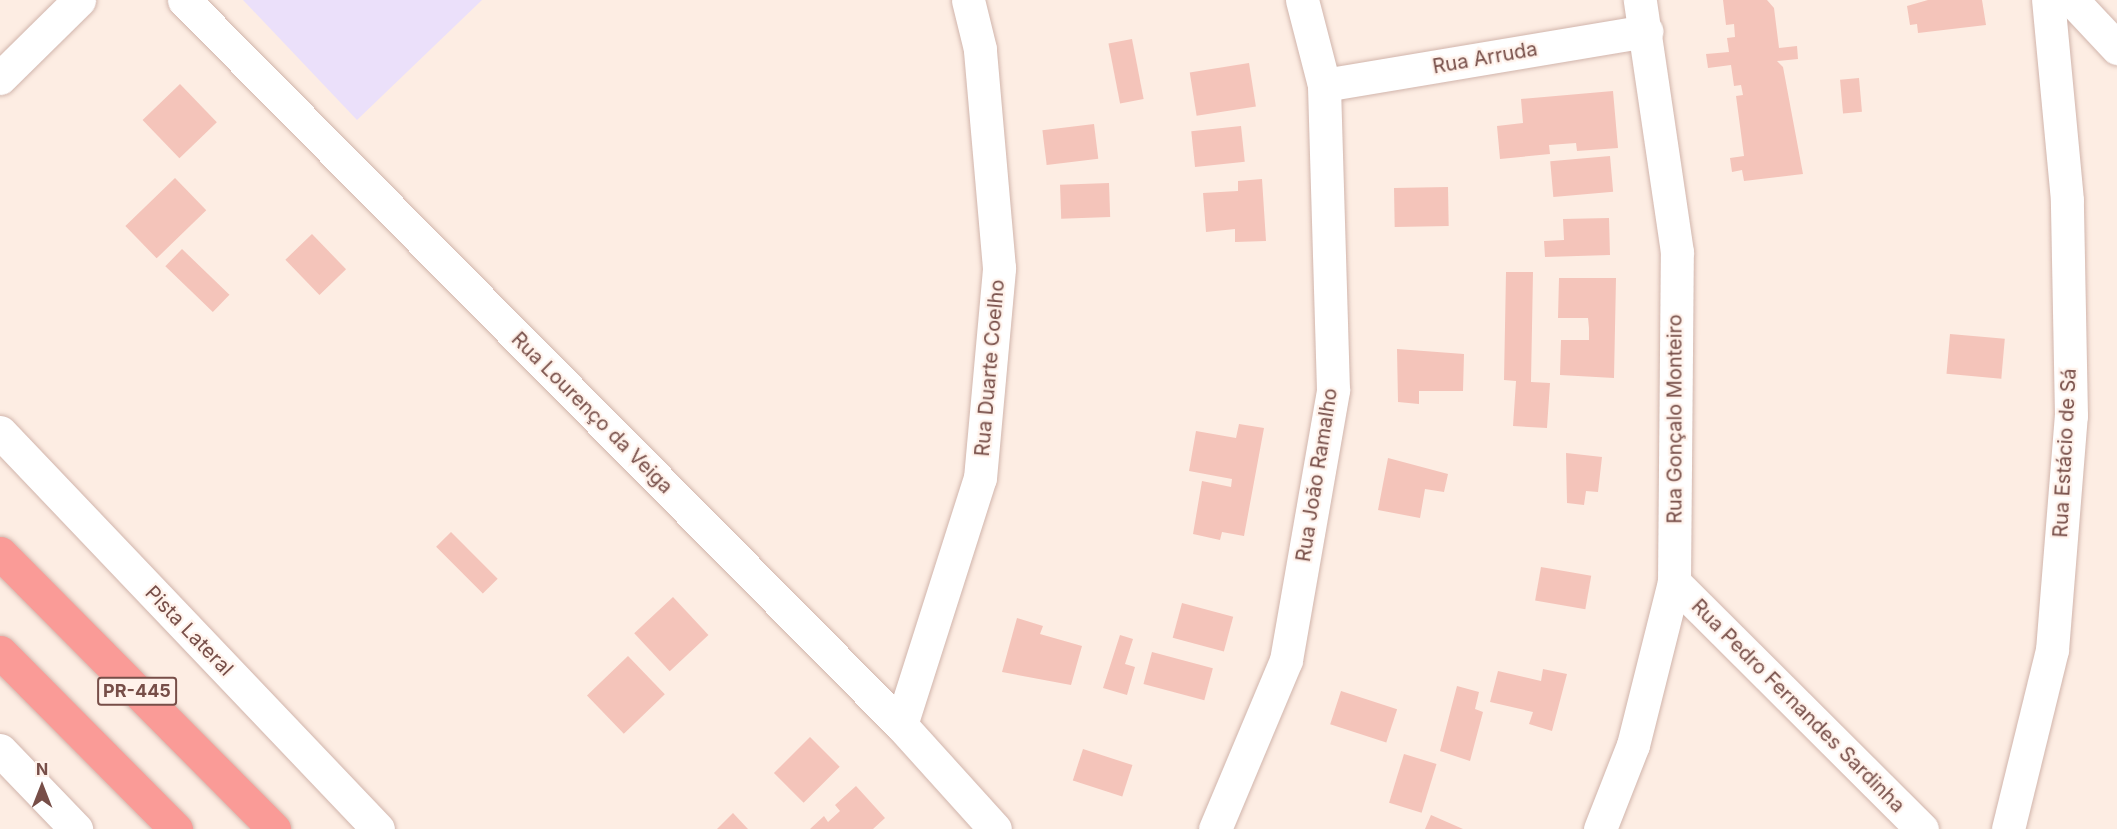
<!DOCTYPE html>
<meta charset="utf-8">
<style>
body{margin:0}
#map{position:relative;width:2117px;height:829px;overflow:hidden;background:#fdede3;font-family:Inter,sans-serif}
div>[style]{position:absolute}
.education>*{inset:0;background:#ebe0fa}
.building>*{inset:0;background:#f4c4ba;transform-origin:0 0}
.roads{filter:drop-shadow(0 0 2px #d1b5ac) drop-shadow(0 0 2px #d1b5ac)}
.minor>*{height:33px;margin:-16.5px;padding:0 16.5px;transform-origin:16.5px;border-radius:16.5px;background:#fff}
.highway>*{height:33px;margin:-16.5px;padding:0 16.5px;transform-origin:16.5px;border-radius:16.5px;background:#fa9b97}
span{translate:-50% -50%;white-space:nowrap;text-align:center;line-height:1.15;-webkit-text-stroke:4.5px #fff2eb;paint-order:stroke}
.shield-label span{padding:2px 4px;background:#fff2eb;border:2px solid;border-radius:4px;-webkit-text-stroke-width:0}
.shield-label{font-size:18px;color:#774e48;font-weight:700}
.street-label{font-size:20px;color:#774e48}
.north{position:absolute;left:12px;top:757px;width:60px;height:60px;-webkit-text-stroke:4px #fff2eb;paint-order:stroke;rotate:0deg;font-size:16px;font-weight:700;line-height:24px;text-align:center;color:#774e48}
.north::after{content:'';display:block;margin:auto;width:21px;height:27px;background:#774e48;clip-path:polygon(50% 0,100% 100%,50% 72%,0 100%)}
</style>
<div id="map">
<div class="education">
<div style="clip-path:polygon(243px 0,482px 0,357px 120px)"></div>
</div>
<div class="building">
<div style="clip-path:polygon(1723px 0,1767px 0,1774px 8px,1779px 48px,1797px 46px,1798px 59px,1777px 61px,1783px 67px,1803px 174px,1744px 181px,1742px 170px,1732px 172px,1730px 158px,1744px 156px,1736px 96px,1743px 95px,1741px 85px,1734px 86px,1731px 65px,1708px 68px,1706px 54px,1729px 52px,1727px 38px,1735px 37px,1734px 24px,1726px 25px)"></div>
<div style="clip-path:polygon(1928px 0,1982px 0,1986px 25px,1918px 33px,1917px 24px,1910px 25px,1907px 6px)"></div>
<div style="left:1132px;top:39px;width:61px;height:24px;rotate:79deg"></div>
<div style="left:1249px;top:63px;width:44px;height:60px;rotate:81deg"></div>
<div style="left:1859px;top:78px;width:34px;height:19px;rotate:85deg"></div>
<div style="left:180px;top:84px;width:53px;height:52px;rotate:46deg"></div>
<div style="clip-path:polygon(1613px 91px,1618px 148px,1577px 151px,1576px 143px,1549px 145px,1550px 154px,1500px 159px,1497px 126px,1523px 123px,1521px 99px)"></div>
<div style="left:1094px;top:124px;width:35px;height:52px;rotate:83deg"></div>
<div style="left:1241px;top:126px;width:36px;height:50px;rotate:84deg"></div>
<div style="left:1610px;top:156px;width:36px;height:60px;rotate:85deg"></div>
<div style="left:175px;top:178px;width:45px;height:69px;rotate:46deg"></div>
<div style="clip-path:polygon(1262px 179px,1266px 241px,1235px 242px,1235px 229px,1206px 232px,1203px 193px,1238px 191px,1238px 181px)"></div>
<div style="left:1109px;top:183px;width:34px;height:49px;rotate:88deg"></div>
<div style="left:1448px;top:187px;width:39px;height:54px;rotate:89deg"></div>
<div style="clip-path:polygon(1609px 218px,1610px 255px,1545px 257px,1544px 241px,1564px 240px,1563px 219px)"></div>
<div style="left:312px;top:234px;width:49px;height:37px;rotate:46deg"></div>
<div style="left:182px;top:249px;width:66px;height:24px;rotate:44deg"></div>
<div style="clip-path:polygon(1506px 272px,1533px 272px,1531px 382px,1550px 383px,1547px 428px,1513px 426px,1516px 381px,1504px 380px)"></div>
<div style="clip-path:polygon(1559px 278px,1616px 278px,1614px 378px,1560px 375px,1561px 340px,1589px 340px,1589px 328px,1588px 318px,1558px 318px)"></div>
<div style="left:1950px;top:334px;width:55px;height:40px;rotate:5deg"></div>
<div style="clip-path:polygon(1397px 349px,1464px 354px,1463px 391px,1419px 391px,1419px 404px,1398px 402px)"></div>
<div style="clip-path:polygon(1239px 424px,1264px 428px,1244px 536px,1222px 532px,1220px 540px,1193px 534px,1202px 481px,1231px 487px,1232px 479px,1189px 471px,1196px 431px,1236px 438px)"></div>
<div style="clip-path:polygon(1566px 453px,1602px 457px,1598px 492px,1586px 491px,1584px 505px,1567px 503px)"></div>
<div style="clip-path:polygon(1388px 458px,1448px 474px,1444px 492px,1425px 489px,1420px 518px,1378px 510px)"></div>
<div style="left:451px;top:532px;width:66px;height:21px;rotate:45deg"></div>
<div style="left:1541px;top:567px;width:51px;height:34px;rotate:10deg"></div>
<div style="left:673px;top:597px;width:52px;height:53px;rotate:47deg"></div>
<div style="left:1182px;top:603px;width:53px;height:36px;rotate:15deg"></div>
<div style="clip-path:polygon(1017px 618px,1043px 626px,1040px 634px,1082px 646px,1071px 685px,1002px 672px)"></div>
<div style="clip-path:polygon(1120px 635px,1133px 639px,1125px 664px,1135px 667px,1127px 695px,1103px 688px)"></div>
<div style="left:1152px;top:652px;width:63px;height:33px;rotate:15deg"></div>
<div style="left:628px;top:656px;width:53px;height:57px;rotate:46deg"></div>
<div style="clip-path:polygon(1543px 669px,1567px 674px,1552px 731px,1529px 724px,1533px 712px,1490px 702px,1498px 671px,1541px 681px)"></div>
<div style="clip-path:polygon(1457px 686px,1479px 692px,1475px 709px,1483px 712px,1470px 761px,1440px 751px)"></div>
<div style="left:1341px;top:691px;width:59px;height:35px;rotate:18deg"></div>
<div style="left:810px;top:737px;width:42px;height:51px;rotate:45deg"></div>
<div style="left:1083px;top:749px;width:52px;height:33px;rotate:18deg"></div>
<div style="left:1404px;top:754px;width:34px;height:51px;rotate:17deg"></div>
<div style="clip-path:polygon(856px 786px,885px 818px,873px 829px,810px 829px,824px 816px,828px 822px,840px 811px,835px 805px)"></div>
<div style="clip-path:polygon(733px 813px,748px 829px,717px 829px)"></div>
<div style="clip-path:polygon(1431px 815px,1463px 829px,1425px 829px)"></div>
</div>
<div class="roads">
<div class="minor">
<div style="left:184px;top:0;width:1020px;rotate:45.32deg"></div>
<div style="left:901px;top:725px;width:140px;rotate:47.9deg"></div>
<div style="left:2072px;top:0;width:66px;rotate:46.8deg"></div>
<div style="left:0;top:78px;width:111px;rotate:-44.6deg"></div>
<div style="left:1324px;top:85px;width:327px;rotate:-9.5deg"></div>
<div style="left:0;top:432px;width:548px;rotate:46.4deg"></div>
<div style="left:1674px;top:582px;width:350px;rotate:44.9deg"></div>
<div style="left:901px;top:725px;width:259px;rotate:-72.3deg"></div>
<div style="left:980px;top:478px;width:211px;rotate:-84.8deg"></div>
<div style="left:999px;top:268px;width:220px;rotate:-95deg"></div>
<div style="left:980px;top:49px;width:50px;rotate:-103.8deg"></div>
<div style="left:0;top:750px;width:110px;rotate:46.1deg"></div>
<div style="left:1215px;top:829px;width:183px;rotate:-67.2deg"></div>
<div style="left:1286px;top:660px;width:274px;rotate:-80.1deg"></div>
<div style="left:1333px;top:390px;width:305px;rotate:-91.7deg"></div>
<div style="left:1324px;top:85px;width:88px;rotate:-104.5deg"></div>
<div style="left:1600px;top:829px;width:90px;rotate:-68.6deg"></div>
<div style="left:1633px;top:745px;width:168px;rotate:-75.9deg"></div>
<div style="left:1674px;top:582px;width:330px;rotate:-89.5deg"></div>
<div style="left:1677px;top:252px;width:255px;rotate:-98.4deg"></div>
<div style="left:2008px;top:829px;width:184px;rotate:-76.2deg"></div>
<div style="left:2052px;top:650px;width:235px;rotate:-85.4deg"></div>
<div style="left:2071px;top:416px;width:216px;rotate:-91.1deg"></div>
<div style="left:2067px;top:200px;width:201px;rotate:-95.4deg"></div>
</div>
<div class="highway">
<div style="left:0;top:553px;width:389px;rotate:45.2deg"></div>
<div style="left:0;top:652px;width:250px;rotate:45.2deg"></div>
</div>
</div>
<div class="shield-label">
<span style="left:137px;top:691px">PR-445</span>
</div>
<div class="street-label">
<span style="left:1485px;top:58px;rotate:-10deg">Rua Arruda</span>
<span style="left:990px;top:368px;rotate:-85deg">Rua Duarte Coelho</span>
<span style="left:592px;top:413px;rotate:45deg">Rua Lourenço da Veiga</span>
<span style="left:1675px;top:419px;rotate:-90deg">Rua Gonçalo Monteiro</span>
<span style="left:2065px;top:453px;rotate:-87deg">Rua Estácio de Sá</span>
<span style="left:1317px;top:475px;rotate:-81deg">Rua João Ramalho</span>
<span style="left:189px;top:631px;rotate:46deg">Pista Lateral</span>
<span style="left:1798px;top:706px;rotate:45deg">Rua Pedro Fernandes Sardinha</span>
</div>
<div class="north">N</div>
</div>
